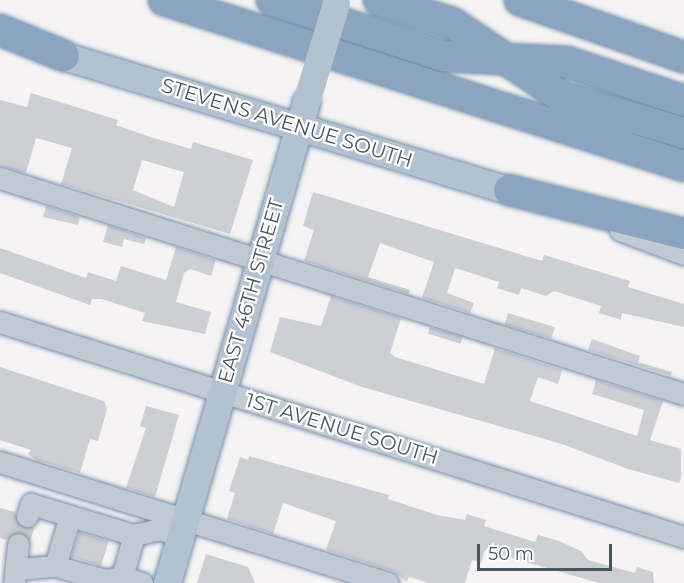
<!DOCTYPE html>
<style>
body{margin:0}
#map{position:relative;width:684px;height:583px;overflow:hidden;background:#f5f3f3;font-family:Montserrat,sans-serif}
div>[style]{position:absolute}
.building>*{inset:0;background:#cdcfd5;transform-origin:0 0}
.minor-tunnel>*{height:21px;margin-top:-10.5px;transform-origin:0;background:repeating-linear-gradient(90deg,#caccce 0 21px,transparent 0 31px)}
.roads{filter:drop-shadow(0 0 2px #7690ad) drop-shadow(0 0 2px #7690ad)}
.minor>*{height:21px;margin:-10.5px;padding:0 10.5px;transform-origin:10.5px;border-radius:10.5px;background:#c1cad2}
.major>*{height:27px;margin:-13.5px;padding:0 13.5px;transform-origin:13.5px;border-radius:13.5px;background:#b3c2d1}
.highway>*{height:30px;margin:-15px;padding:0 15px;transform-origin:15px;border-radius:15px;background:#8ba5c1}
.major-bridge>*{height:27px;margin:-13.5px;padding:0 13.5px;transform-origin:13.5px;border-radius:13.5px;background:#b3c2d1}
span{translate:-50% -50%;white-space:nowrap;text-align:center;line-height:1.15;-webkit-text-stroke:4.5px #fff;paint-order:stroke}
.street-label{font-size:20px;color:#4a5661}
.scale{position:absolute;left:477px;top:544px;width:135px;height:27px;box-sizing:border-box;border:3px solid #4a5661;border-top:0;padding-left:8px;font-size:18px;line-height:21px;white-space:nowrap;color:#4a5661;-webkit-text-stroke:4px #fff;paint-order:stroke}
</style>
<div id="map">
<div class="building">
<div style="clip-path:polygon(evenodd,31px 93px,118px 120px,116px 125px,150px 137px,191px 149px,193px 142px,253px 160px,230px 234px,61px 184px,72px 148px,40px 139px,36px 138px,26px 173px,0 166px,0 100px,27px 107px,31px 93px,142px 160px,184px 172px,174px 207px,133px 190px,142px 160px)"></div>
<div style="clip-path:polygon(313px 192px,542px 261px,544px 255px,630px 281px,628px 287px,684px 304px,684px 327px,622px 313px,621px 320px,599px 313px,601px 306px,554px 291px,546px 296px,521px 288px,519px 295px,497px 288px,499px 282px,455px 268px,447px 293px,474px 303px,470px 313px,422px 298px,434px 262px,380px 243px,368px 277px,410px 290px,409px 294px,304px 261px,314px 230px,303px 226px)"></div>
<div style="clip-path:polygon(46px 206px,80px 217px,78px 225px,43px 217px)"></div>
<div style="clip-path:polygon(108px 225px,146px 238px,144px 244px,124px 239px,122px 247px,103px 242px)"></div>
<div style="clip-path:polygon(176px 247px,216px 260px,211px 276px,190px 269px,184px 273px,176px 302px,211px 312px,205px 334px,142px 321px,145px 313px,102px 299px,92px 299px,90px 305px,0 273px,0 248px,86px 278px,88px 272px,116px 281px,121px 266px,166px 280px)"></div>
<div style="clip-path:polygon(331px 296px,401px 318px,390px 353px,395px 357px,484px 384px,495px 348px,562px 370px,558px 384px,538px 377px,530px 401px,637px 436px,644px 410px,592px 394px,596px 380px,663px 401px,650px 440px,681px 449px,681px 478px,679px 483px,628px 469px,562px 444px,362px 387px,270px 352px,280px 317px,321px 326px)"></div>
<div style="left:508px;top:313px;width:49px;height:12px;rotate:17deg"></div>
<div style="left:430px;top:327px;width:34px;height:7px;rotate:17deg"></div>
<div style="clip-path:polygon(592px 339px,640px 356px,638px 362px,672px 372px,671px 376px,588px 350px)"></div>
<div style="clip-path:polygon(0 367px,104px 401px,107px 409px,98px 441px,90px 439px,80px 473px,36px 460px,28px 454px,31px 450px,0 440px)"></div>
<div style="clip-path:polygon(146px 406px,179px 415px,155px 497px,126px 488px,146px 428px,140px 426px)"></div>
<div style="clip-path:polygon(249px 456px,389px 495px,388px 499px,437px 515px,465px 520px,467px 514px,486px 520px,484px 526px,535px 542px,538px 535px,559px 541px,581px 551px,588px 560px,635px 573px,637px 567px,653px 572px,654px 583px,599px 583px,485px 550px,481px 563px,472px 560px,465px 583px,429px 583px,409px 577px,407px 582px,392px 571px,326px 550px,336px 521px,283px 503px,273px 534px,227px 519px,235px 493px,229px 491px,240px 457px,248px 460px)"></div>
<div style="clip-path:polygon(0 508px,15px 512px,22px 528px,32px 527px,29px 538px,19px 531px,6px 540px,0 538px)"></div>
<div style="left:79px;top:532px;width:31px;height:26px;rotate:17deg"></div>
<div style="clip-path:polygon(206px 554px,248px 567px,255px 583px,197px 583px)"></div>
</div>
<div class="minor-tunnel">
<div style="left:18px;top:544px;width:29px;rotate:-72deg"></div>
</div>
<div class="roads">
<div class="minor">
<div style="left:0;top:178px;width:717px;rotate:17.53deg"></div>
<div style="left:620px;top:230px;width:68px;rotate:20.6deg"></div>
<div style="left:0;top:322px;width:717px;rotate:17.45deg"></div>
<div style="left:0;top:462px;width:406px;rotate:17.3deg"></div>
<div style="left:27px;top:516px;width:13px;rotate:-72deg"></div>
<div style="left:31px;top:504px;width:108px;rotate:16.8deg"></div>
<div style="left:134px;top:535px;width:26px;rotate:-13deg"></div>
<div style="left:159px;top:529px;width:22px;rotate:16deg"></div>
<div style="left:55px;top:566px;width:52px;rotate:-73.3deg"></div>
<div style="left:19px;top:569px;width:36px;rotate:-5deg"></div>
<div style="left:55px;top:566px;width:52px;rotate:15.6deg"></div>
<div style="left:105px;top:580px;width:17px;rotate:-10deg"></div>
<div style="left:122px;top:577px;width:21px;rotate:17deg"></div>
<div style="left:122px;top:577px;width:44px;rotate:-74.1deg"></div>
<div style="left:14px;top:583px;width:39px;rotate:-84deg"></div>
</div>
<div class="major">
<div style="left:64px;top:56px;width:465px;rotate:16.8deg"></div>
<div style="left:167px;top:583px;width:501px;rotate:-73.88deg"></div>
</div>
<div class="highway">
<div style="left:164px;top:0;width:546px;rotate:17.7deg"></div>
<div style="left:272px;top:0;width:180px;rotate:18.1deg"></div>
<div style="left:443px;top:56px;width:124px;rotate:2.8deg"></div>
<div style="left:567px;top:62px;width:123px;rotate:18.4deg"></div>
<div style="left:379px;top:0;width:77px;rotate:17.5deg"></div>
<div style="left:452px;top:23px;width:133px;rotate:33.9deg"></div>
<div style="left:562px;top:97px;width:127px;rotate:16.4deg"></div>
<div style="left:520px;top:0;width:174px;rotate:19.2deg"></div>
<div style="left:0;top:30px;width:69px;rotate:22.1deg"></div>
<div style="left:509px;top:190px;width:180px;rotate:14.1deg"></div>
</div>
</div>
<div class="major-bridge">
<div style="left:306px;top:102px;width:103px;rotate:-73.1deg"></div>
</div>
<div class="street-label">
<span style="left:287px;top:123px;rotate:17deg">STEVENS AVENUE SOUTH</span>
<span style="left:251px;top:291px;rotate:-74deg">EAST 46TH STREET</span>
<span style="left:342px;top:429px;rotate:17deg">1ST AVENUE SOUTH</span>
</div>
<div class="scale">50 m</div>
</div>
